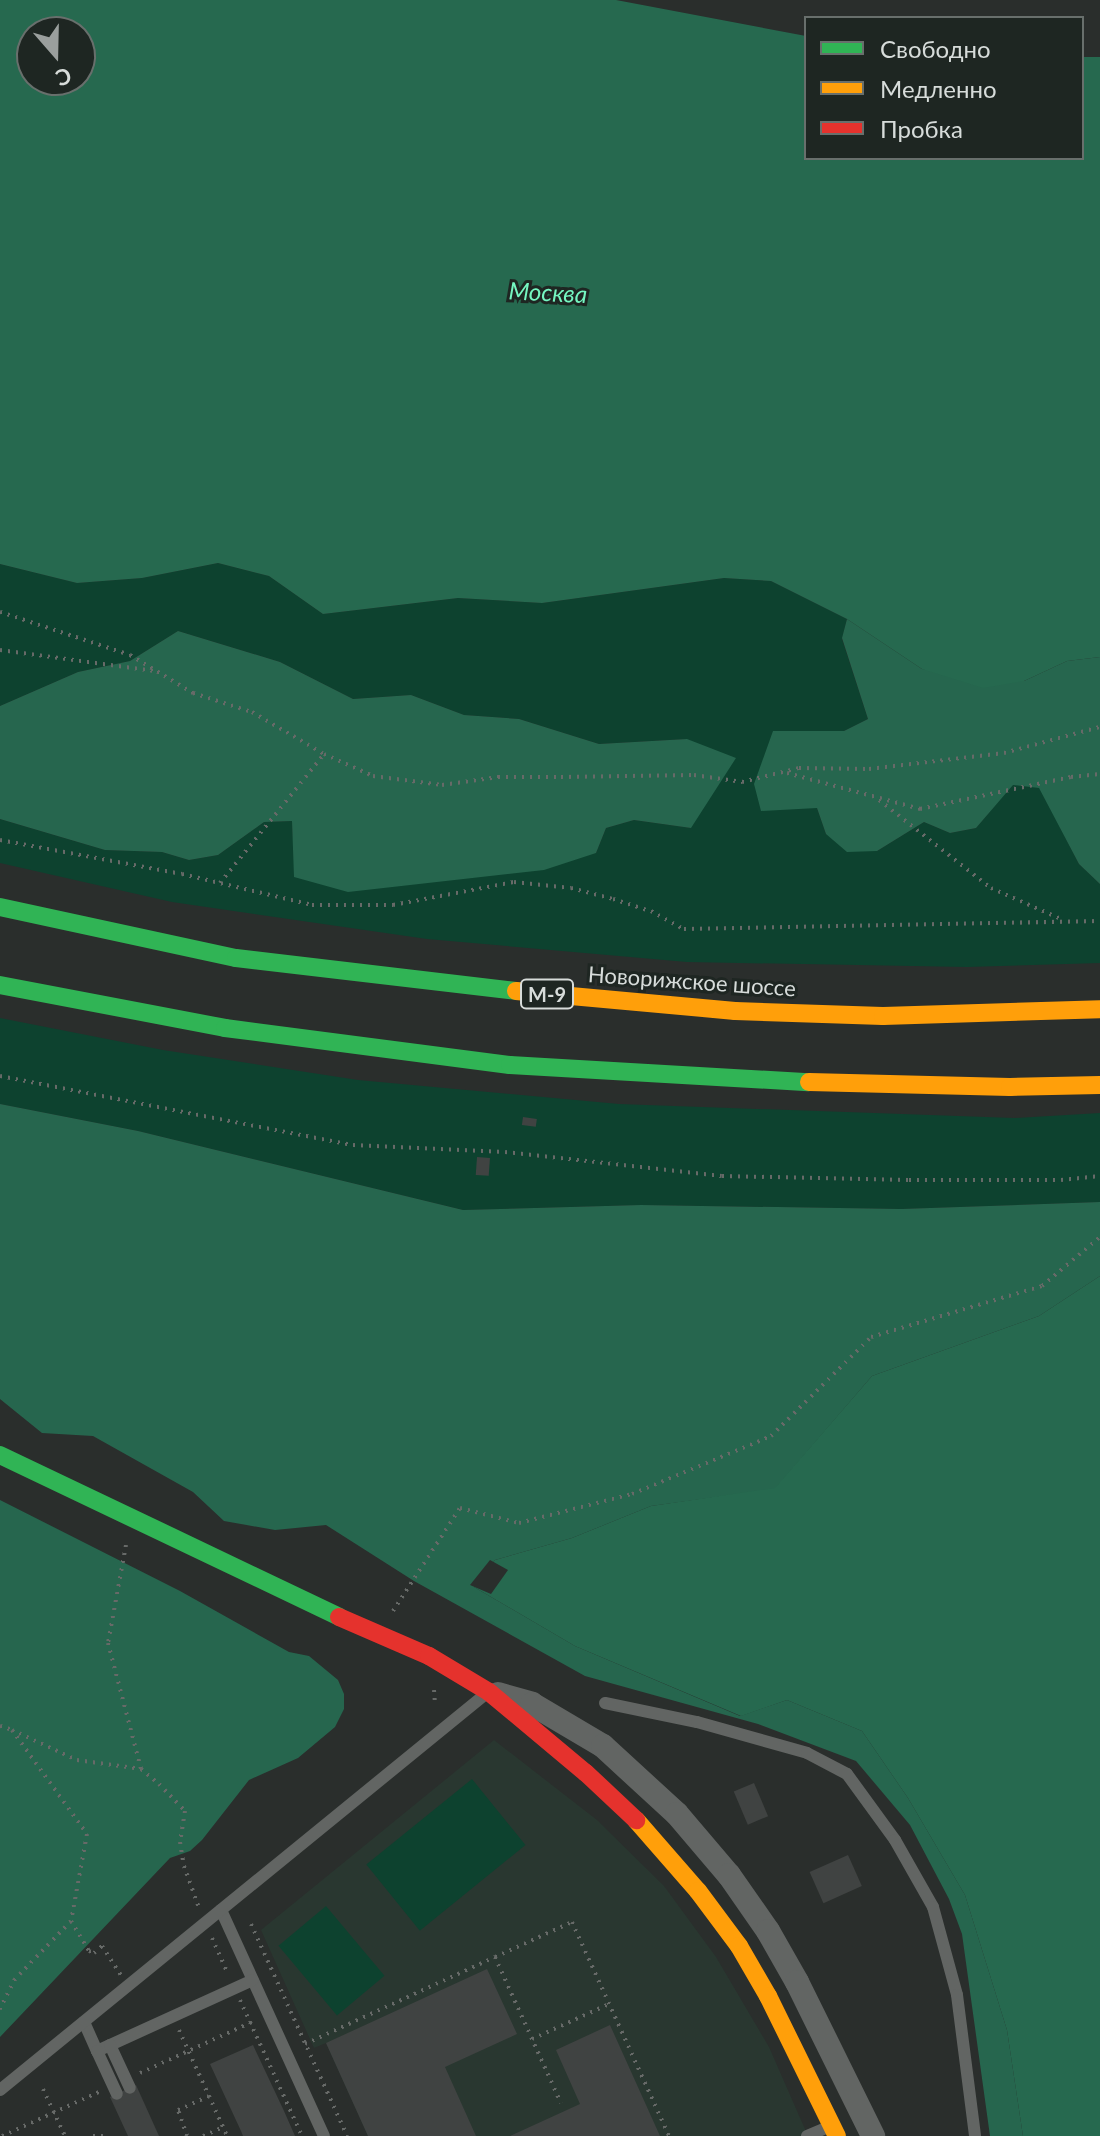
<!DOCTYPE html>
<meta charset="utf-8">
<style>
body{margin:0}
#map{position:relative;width:1100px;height:2136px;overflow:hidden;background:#2a2e2c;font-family:Lato,sans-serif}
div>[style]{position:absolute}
.built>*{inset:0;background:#293730}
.green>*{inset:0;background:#0d422f;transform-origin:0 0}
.forest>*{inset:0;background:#26664e}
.water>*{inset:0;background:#26694f}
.pier>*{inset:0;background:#2a2e2c}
.building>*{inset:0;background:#404342;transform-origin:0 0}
.path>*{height:4px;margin-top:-2px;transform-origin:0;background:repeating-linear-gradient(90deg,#676a68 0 2px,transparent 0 8px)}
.lane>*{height:12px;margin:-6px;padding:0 6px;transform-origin:6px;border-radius:6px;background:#626563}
.street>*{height:24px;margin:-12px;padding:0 12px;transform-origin:12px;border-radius:12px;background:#626563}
.fast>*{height:18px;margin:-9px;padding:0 9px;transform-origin:9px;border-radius:9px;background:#30b455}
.slow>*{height:18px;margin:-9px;padding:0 9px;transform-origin:9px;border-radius:9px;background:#ff9f0a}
.jam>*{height:18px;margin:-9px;padding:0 9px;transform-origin:9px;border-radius:9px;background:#e5322d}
span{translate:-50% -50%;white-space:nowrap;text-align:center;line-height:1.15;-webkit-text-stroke:6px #1e2622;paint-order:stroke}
.shield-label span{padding:2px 6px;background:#1e2622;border:2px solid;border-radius:6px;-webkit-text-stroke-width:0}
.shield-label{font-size:20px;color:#d7dcda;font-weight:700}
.street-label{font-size:22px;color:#d7dcda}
.water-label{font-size:24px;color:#75f6c1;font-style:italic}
.legend{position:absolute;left:804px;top:16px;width:280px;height:144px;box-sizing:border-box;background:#1e2622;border:2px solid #686f6c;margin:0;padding:10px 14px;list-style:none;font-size:24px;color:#d7dcda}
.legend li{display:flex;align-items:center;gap:16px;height:40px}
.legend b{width:40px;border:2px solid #686f6c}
.north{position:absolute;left:16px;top:16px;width:80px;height:80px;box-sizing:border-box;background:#1e2622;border:2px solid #686f6c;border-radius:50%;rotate:160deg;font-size:22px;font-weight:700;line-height:32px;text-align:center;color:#d7dcda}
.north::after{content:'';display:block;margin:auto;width:28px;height:36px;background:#9a9f9d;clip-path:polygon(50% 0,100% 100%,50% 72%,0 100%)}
</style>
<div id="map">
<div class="built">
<div style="clip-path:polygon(494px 1740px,597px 1820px,664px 1886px,716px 1957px,769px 2047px,808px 2136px,368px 2136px,326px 2043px,314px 2048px,261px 1930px)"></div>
</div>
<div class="green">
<div style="clip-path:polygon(218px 563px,269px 576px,323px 614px,458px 598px,542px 603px,724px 578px,771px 581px,847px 619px,842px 639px,868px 719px,844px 731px,773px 731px,817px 808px,826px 834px,877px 851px,924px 822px,950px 833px,976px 828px,1013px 784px,1040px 788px,1079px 864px,1100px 884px,1100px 963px,967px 967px,687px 962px,427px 939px,172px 902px,0 863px,0 819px,105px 850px,162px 852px,189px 860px,218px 855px,264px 822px,292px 821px,295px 877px,596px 853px,606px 828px,634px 820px,691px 828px,687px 739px,599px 744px,519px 719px,464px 715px,411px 695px,353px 699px,280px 662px,178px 631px,130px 661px,78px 672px,0 706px,0 564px,77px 583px,142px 578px)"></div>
<div style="clip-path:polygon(0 1018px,163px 1050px,358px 1080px,619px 1104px,1014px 1118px,1100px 1113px,1100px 1202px,901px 1209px,641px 1205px,463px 1210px,138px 1131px,0 1104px)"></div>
<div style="left:472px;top:1779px;width:85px;height:136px;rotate:51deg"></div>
<div style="left:326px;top:1906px;width:91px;height:62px;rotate:50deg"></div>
</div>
<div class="forest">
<div style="clip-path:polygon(847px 619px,922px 669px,1024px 681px,1067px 661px,1100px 657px,1100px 884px,1079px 864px,1039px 788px,1013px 785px,976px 828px,950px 833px,924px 822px,877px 851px,847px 852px,826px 834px,817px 808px,761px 811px,754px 784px,773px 731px,844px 731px,868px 719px,842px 638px)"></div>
<div style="clip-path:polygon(178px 631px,280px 662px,353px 699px,411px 695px,464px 715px,519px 719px,599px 744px,687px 739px,736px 758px,691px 828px,634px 820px,606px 828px,596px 853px,544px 870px,348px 892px,294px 877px,292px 821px,264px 822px,218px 855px,189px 860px,162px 852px,105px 850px,0 819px,0 706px,78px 672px,130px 661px)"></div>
<div style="clip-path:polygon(0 1104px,138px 1131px,463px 1210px,641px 1205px,901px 1209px,1100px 1202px,1100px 1276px,1039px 1316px,872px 1376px,775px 1489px,651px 1506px,572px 1538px,495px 1560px,474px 1587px,575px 1646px,740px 1716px,787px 1700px,862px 1731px,908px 1798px,965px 1895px,1007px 2030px,1023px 2136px,990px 2136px,962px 1934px,949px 1899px,910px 1825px,856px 1761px,758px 1724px,585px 1676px,414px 1581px,326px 1525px,275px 1530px,224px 1521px,193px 1492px,93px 1436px,42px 1433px,0 1399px)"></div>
<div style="clip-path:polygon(0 1500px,180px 1591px,289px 1652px,309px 1656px,338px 1680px,344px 1694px,344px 1709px,335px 1727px,298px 1758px,249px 1780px,202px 1840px,190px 1851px,170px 1858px,0 2037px)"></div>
</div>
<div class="water">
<div style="clip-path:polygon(evenodd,0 0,616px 0,806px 36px,806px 158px,1082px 158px,1082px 57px,1100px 57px,1100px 657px,1067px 661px,1024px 681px,983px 688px,922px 669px,847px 619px,771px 581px,724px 578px,542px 603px,458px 598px,323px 614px,269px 576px,218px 563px,142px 578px,77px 583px,0 564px,0 0,32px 32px,80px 32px,80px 80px,32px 80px,32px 32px)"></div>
<div style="clip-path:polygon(1100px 1276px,1100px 2136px,1023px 2136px,1007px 2030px,965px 1895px,908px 1798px,862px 1731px,787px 1700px,741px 1716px,575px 1646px,474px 1587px,495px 1560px,572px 1538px,651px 1506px,775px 1488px,872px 1376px,1039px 1316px)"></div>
</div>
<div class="pier">
<div style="clip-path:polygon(490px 1560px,508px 1570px,491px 1594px,470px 1585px)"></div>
</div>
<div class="building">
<div style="left:523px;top:1117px;width:14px;height:8px;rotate:8deg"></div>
<div style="left:477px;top:1157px;width:13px;height:18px;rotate:4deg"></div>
<div style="left:754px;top:1783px;width:36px;height:22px;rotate:67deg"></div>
<div style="left:848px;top:1855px;width:34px;height:42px;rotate:66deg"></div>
<div style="clip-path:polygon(487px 1969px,517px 2034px,445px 2067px,476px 2136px,368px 2136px,326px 2043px)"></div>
<div style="clip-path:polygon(610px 2025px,660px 2136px,510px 2136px,580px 2104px,556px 2050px)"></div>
<div style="clip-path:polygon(253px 2045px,284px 2111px,295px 2136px,243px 2136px,241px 2131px,210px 2064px)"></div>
<div style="clip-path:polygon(136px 2085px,159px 2136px,128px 2136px,110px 2097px)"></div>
</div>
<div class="path">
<div style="left:0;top:612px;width:137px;rotate:18.3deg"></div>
<div style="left:130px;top:655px;width:74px;rotate:31.1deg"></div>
<div style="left:193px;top:693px;width:62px;rotate:17.9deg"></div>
<div style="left:252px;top:712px;width:83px;rotate:30.3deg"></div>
<div style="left:324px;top:754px;width:54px;rotate:24.2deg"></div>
<div style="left:373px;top:776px;width:70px;rotate:7.4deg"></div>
<div style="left:442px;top:785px;width:57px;rotate:-8.1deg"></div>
<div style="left:498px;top:777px;width:63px"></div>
<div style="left:561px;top:777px;width:133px;rotate:-0.9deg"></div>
<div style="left:694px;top:775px;width:49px;rotate:8.3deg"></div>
<div style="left:742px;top:782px;width:59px;rotate:-13.8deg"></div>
<div style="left:799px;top:768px;width:70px;rotate:0.8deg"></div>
<div style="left:869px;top:769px;width:136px;rotate:-6.8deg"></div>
<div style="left:1004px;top:753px;width:99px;rotate:-15.2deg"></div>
<div style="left:0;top:650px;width:156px;rotate:7.7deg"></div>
<div style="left:787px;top:773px;width:138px;rotate:15.1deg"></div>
<div style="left:920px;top:809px;width:154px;rotate:-12deg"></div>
<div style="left:1071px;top:777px;width:29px;rotate:-6deg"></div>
<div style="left:879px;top:800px;width:142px;rotate:38.2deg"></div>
<div style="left:991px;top:888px;width:77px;rotate:23.9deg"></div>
<div style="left:0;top:840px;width:185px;rotate:10.6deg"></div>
<div style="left:182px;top:874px;width:134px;rotate:13.4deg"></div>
<div style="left:312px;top:905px;width:81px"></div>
<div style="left:393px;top:905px;width:123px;rotate:-10.8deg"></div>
<div style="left:514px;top:882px;width:57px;rotate:6deg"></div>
<div style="left:571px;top:888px;width:43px;rotate:14.7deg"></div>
<div style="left:613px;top:899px;width:40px;rotate:18deg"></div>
<div style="left:651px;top:911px;width:38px;rotate:29deg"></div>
<div style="left:684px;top:929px;width:416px;rotate:-1.1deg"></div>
<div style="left:220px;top:883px;width:166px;rotate:-51.1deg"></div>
<div style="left:0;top:1076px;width:360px;rotate:11.1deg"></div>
<div style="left:353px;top:1145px;width:152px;rotate:2.6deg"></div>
<div style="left:505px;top:1152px;width:218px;rotate:6.3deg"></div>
<div style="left:722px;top:1176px;width:187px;rotate:1.2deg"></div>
<div style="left:909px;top:1180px;width:152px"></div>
<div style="left:1061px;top:1180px;width:39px;rotate:-6deg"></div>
<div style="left:126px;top:1545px;width:100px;rotate:100.4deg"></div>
<div style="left:108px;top:1643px;width:130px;rotate:75.3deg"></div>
<div style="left:393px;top:1611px;width:123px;rotate:-57deg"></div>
<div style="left:460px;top:1508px;width:61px;rotate:14.3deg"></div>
<div style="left:519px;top:1523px;width:117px;rotate:-14.4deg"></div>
<div style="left:632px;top:1494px;width:151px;rotate:-22.6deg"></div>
<div style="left:771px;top:1436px;width:141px;rotate:-44.7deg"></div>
<div style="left:871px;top:1337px;width:178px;rotate:-16.6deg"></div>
<div style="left:1042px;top:1286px;width:76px;rotate:-40.2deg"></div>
<div style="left:434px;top:1690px;width:16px;rotate:86deg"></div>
<div style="left:0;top:1726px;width:13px;rotate:18deg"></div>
<div style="left:12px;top:1730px;width:128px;rotate:54.2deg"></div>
<div style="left:87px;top:1834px;width:88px;rotate:100.4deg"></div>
<div style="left:71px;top:1921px;width:81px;rotate:134deg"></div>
<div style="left:15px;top:1979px;width:34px;rotate:117deg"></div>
<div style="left:12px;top:1730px;width:72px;rotate:24.8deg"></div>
<div style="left:77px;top:1760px;width:65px;rotate:8deg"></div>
<div style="left:141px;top:1769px;width:23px;rotate:40deg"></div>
<div style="left:159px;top:1784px;width:37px;rotate:46deg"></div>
<div style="left:185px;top:1811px;width:31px;rotate:99deg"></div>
<div style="left:180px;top:1842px;width:24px;rotate:81deg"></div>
<div style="left:184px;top:1866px;width:45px;rotate:70.3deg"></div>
<div style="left:71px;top:1921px;width:35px;rotate:59deg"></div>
<div style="left:89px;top:1951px;width:5px;rotate:22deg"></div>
<div style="left:94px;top:1953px;width:11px;rotate:-41deg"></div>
<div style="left:102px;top:1946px;width:35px;rotate:57deg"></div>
<div style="left:251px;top:1924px;width:233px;rotate:65.6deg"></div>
<div style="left:212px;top:1938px;width:39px;rotate:66deg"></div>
<div style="left:495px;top:1957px;width:85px;rotate:-24.4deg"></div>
<div style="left:572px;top:1922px;width:235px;rotate:65.6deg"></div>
<div style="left:240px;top:2000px;width:149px;rotate:65.5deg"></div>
<div style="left:179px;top:2030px;width:116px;rotate:65.6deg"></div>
<div style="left:532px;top:2039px;width:85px;rotate:-24.4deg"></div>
<div style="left:305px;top:2044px;width:209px;rotate:-24.6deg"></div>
<div style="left:495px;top:1957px;width:160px;rotate:65.7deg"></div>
<div style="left:140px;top:2073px;width:123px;rotate:-24.5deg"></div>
<div style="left:43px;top:2089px;width:52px;rotate:64.9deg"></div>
<div style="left:2px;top:2136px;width:107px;rotate:-24.4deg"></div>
<div style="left:93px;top:2136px;width:11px"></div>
<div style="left:187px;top:2136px;width:28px;rotate:-109deg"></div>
<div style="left:178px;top:2110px;width:34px;rotate:-24deg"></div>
<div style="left:203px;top:2136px;width:22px;rotate:-24deg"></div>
</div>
<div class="lane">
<div style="left:605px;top:1703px;width:94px;rotate:11.7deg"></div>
<div style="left:697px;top:1722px;width:114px;rotate:15.7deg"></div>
<div style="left:807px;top:1753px;width:45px;rotate:27.7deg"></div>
<div style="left:847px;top:1774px;width:82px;rotate:54deg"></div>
<div style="left:895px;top:1840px;width:77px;rotate:60.4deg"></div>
<div style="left:933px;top:1907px;width:91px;rotate:74.7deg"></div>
<div style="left:957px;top:1995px;width:142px;rotate:82.7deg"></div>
<div style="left:221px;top:1910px;width:248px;rotate:65.5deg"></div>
<div style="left:84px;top:2022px;width:32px;rotate:66deg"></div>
<div style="left:97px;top:2051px;width:171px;rotate:-24.5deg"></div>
<div style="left:110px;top:2045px;width:47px;rotate:65.1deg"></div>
<div style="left:97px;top:2051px;width:47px;rotate:65.1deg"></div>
<div style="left:0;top:2090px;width:628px;rotate:-39.19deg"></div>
<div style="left:807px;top:2136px;width:25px;rotate:-23deg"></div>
</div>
<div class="street">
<div style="left:498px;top:1694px;width:35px;rotate:16deg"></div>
<div style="left:532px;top:1704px;width:82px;rotate:30.6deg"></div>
<div style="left:603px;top:1746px;width:100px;rotate:42.6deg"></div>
<div style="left:677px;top:1814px;width:80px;rotate:49.6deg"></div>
<div style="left:729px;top:1875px;width:68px;rotate:55.1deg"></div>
<div style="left:768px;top:1931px;width:59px;rotate:60.4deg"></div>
<div style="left:797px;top:1982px;width:172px;rotate:63.7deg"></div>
</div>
<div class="fast">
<div style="left:0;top:907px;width:241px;rotate:12.2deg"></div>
<div style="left:236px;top:958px;width:282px;rotate:6.7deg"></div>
<div style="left:0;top:985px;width:229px;rotate:10.8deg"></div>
<div style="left:225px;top:1028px;width:287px;rotate:7.4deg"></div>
<div style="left:510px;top:1065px;width:299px;rotate:3.3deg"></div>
<div style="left:0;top:1455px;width:376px;rotate:25.5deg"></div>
</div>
<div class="slow">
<div style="left:516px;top:991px;width:220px;rotate:5.2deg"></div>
<div style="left:735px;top:1011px;width:148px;rotate:1.9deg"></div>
<div style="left:883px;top:1016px;width:217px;rotate:-1.8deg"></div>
<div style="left:809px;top:1082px;width:201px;rotate:1.4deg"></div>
<div style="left:1010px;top:1087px;width:90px;rotate:-1.3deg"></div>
<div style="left:636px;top:1820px;width:94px;rotate:48.9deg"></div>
<div style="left:698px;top:1891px;width:69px;rotate:53.3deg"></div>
<div style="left:739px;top:1946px;width:58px;rotate:59.9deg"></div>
<div style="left:768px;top:1996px;width:156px;rotate:63.8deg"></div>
</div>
<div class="jam">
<div style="left:339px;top:1617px;width:98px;rotate:23.4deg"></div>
<div style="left:429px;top:1656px;width:70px;rotate:31deg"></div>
<div style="left:489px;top:1692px;width:126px;rotate:39.9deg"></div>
<div style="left:586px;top:1773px;width:69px;rotate:43.2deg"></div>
</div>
<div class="shield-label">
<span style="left:547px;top:994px">М-9</span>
</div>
<div class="street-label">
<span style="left:692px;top:981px;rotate:4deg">Новорижское шоссе</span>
</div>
<div class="water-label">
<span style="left:548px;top:292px;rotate:3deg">Москва</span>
</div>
<ul class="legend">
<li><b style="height:10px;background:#30b455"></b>Свободно</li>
<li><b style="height:10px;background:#ff9f0a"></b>Медленно</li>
<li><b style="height:10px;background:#e5322d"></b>Пробка</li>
</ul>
<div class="north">С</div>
</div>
